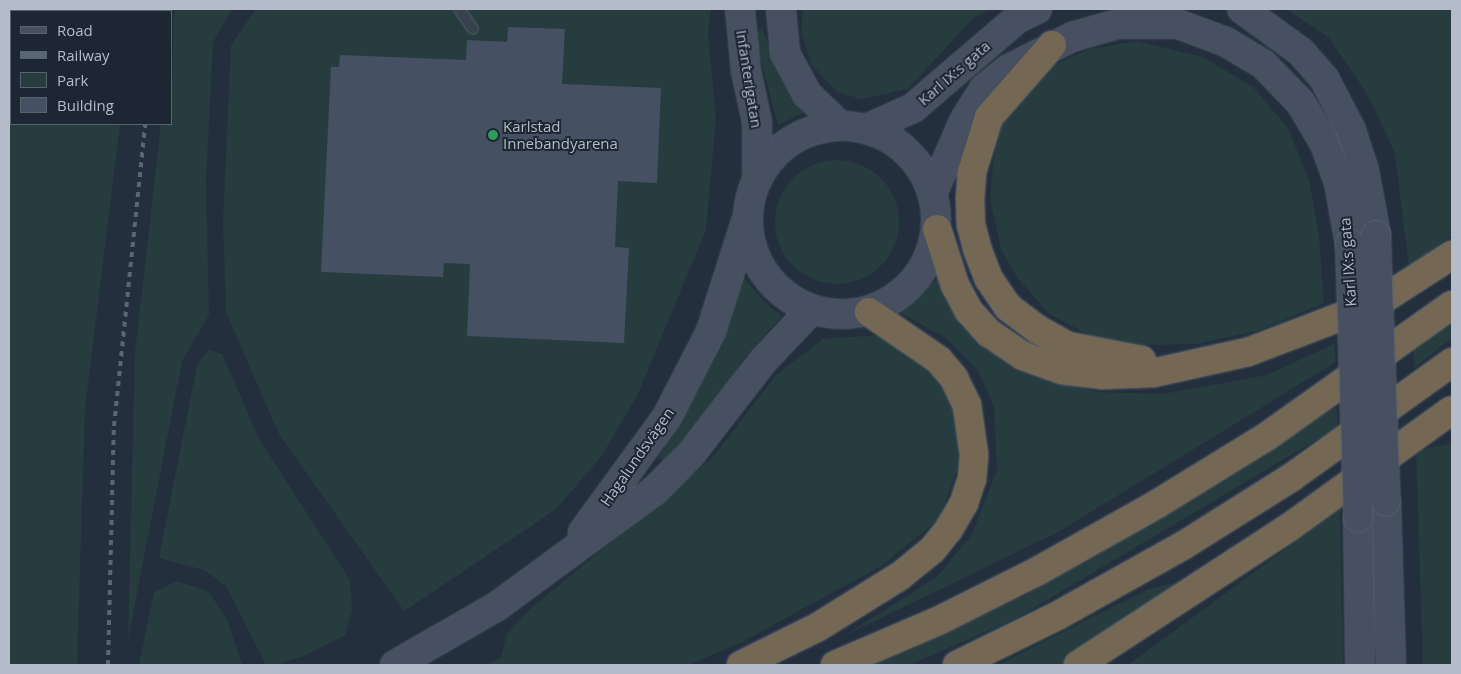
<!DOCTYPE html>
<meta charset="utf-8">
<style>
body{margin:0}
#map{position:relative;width:1461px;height:674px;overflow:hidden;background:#242f3e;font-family:"Open Sans",sans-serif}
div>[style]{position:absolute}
.green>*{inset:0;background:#263c3f}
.round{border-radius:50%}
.building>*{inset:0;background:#455162}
.roads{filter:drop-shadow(0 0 1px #565f6c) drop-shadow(0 0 1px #565f6c)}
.lane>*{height:10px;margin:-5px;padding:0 5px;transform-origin:5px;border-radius:5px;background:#38414e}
.secondary>*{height:28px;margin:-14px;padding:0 14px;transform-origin:14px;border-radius:14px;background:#465061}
.secondary>.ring{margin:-14px;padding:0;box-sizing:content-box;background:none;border:28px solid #465061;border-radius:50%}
.highway>*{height:28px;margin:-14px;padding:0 14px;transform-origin:14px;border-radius:14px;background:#746855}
.rail>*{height:4px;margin-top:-2px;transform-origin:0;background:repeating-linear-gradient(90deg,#5a6575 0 5px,transparent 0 10px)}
.bridges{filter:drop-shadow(0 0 1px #565f6c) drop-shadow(0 0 1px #565f6c)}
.secondary-bridge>*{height:28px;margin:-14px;padding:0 14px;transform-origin:14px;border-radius:14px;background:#465061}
.dots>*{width:14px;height:14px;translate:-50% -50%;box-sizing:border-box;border:2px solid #1d2633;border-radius:50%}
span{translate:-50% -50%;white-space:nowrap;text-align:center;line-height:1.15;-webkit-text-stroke:4px #1d2633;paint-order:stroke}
.street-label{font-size:15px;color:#b4bcc9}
.poi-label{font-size:15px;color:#b4bcc9}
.left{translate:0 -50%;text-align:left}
.frame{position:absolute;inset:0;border:10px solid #b4bcc9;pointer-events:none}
.legend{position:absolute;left:10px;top:10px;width:162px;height:115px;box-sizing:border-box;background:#1d2633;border:1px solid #59626f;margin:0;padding:6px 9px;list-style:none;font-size:15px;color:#b4bcc9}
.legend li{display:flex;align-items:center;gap:10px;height:25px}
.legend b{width:25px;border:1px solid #59626f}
</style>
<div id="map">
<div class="green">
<div style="clip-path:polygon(9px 9px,135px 9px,11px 11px,11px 124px,120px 124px,85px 409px,77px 665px,9px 665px)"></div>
<div style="clip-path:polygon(174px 9px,232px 9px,213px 42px,206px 181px,209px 315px,182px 361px,128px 640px,135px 353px,161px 124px,171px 124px)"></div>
<div style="clip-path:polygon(256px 9px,711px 9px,708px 32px,716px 119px,706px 230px,637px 396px,601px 457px,555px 510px,404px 611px,279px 434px,226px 312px,223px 222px,231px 45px)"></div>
<div style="clip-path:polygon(803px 9px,990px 9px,972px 19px,908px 89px,861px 99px,837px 92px,811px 64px,801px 30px)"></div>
<div style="clip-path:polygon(1286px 9px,1452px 9px,1452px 235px,1409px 267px,1395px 154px,1377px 114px,1364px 89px,1329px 38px)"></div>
<div style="clip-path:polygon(762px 28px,781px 78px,803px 113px,778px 125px,754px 35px)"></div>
<div style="clip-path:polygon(1136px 41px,1203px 57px,1253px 87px,1288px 128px,1309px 180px,1319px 236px,1324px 303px,1260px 330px,1197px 344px,1146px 345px,1090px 336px,1048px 313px,1016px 276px,1001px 249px,990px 198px,994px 155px,1001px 128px,1016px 100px,1052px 66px,1090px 49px)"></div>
<div class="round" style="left:775px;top:160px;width:124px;height:124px"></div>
<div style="clip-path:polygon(743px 277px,765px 303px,782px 316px,744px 358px,716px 404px,663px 461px,658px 457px,700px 385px)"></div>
<div style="clip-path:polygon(938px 278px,961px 325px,987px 350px,1021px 372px,1097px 392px,1163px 394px,1267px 375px,1334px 344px,1336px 362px,1058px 532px,844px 636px,938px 576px,972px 534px,997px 470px,994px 407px,978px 370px,946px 338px,899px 312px)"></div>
<div style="clip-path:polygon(1452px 319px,1452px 338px,1414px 368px,1413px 351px)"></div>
<div style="clip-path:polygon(878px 335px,929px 369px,958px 413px,958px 467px,939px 519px,881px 566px,742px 642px,688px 665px,485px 665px,501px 658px,507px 634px,528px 611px,713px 457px,777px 374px,823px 339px)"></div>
<div style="clip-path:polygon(209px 350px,222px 354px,259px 439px,350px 580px,352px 610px,345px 635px,301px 657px,273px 665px,266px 665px,226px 586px,204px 570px,159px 558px,197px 365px)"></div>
<div style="clip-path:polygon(1336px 407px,1338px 427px,1015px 619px,909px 665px,872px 665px,1025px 595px,1119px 542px)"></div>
<div style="clip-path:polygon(1452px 443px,1452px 665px,1423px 665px,1416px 451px)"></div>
<div style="clip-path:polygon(1340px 509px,1343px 665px,1128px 665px)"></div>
<div style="clip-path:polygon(1196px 578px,1063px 665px,997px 665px,1149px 589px)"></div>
<div style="clip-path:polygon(177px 581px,208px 591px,227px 619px,242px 665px,139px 665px,154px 592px)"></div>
</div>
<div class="building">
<div style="clip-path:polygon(508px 27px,565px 29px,562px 84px,661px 88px,657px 183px,618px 181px,615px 247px,629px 248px,624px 343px,467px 336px,470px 264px,444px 263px,443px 277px,321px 272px,331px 67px,339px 67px,340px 55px,466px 60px,467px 40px,507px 42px)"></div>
</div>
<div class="roads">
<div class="lane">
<div style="left:459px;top:9px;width:24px;rotate:55deg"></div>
</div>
<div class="secondary">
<div style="left:740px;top:9px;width:62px;rotate:84.5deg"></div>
<div style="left:746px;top:71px;width:52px;rotate:77.8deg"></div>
<div style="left:757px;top:122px;width:57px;rotate:90deg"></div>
<div style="left:781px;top:9px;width:44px;rotate:84.8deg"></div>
<div style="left:785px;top:53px;width:47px;rotate:61.8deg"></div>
<div style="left:807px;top:94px;width:46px;rotate:44.1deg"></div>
<div style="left:1242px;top:9px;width:73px;rotate:36.1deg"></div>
<div style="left:1301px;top:52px;width:37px;rotate:49deg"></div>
<div style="left:1325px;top:80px;width:56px;rotate:62.5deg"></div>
<div style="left:1351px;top:130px;width:42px;rotate:72deg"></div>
<div style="left:1364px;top:170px;width:66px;rotate:79.5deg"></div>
<div class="ring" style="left:748px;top:126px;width:160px;height:160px"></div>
<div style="left:866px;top:129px;width:51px;rotate:-24.1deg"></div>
<div style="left:913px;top:108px;width:138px;rotate:-40.6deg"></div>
<div style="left:1018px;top:18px;width:21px;rotate:-25deg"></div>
<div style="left:933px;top:192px;width:77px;rotate:-66.4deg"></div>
<div style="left:964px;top:121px;width:38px;rotate:-58deg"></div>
<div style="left:984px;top:89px;width:32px;rotate:-39deg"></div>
<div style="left:1009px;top:69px;width:71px;rotate:-26.9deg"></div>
<div style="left:1072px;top:37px;width:47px;rotate:-16.1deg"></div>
<div style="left:1117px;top:24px;width:61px"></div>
<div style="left:1178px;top:24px;width:51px;rotate:20.6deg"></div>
<div style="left:1226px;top:42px;width:43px;rotate:30.7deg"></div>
<div style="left:1263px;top:64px;width:53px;rotate:45.8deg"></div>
<div style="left:1300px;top:102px;width:49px;rotate:59.2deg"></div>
<div style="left:1325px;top:144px;width:41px;rotate:70.3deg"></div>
<div style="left:1339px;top:183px;width:62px;rotate:79.8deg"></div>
<div style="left:1386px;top:502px;width:163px;rotate:88.2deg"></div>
<div style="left:1358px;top:518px;width:147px;rotate:89.2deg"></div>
<div style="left:583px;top:532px;width:142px;rotate:-53.9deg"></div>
<div style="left:667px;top:417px;width:97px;rotate:-62.9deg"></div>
<div style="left:711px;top:331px;width:115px;rotate:-72.3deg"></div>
<div style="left:395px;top:665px;width:116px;rotate:-29.9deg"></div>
<div style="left:496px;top:607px;width:196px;rotate:-36.3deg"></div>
<div style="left:654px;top:491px;width:52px;rotate:-45deg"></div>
<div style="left:691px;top:454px;width:116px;rotate:-52.3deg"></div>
<div style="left:762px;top:362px;width:71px;rotate:-46.7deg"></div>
</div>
<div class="highway">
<div style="left:1052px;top:45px;width:96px;rotate:131.2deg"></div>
<div style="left:989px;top:117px;width:58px;rotate:107.2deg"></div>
<div style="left:972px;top:172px;width:26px;rotate:94deg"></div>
<div style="left:970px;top:198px;width:27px;rotate:88deg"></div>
<div style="left:971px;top:225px;width:27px;rotate:75deg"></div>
<div style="left:978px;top:251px;width:30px;rotate:69deg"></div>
<div style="left:989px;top:279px;width:34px;rotate:56deg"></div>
<div style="left:1008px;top:307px;width:39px;rotate:37deg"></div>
<div style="left:1039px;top:330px;width:33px;rotate:29deg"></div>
<div style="left:1068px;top:346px;width:75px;rotate:10.7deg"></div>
<div style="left:937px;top:229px;width:59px;rotate:72.2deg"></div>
<div style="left:955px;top:285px;width:30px;rotate:62deg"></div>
<div style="left:969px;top:311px;width:30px;rotate:48deg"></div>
<div style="left:989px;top:333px;width:41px;rotate:34.1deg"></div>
<div style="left:1023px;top:356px;width:41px;rotate:19.7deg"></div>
<div style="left:1062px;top:370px;width:40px;rotate:7.1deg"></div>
<div style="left:1102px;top:375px;width:51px;rotate:-2.2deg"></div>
<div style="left:1153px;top:373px;width:97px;rotate:-12.5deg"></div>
<div style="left:1248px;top:352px;width:140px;rotate:-20.9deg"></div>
<div style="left:1379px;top:302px;width:87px;rotate:-32.8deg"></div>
<div style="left:741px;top:665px;width:86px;rotate:-26.3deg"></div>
<div style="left:818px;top:627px;width:97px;rotate:-31.9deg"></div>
<div style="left:900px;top:576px;width:41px;rotate:-39.1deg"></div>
<div style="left:932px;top:550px;width:27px;rotate:-51deg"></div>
<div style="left:949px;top:529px;width:30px;rotate:-60deg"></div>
<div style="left:964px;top:503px;width:25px;rotate:-72deg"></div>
<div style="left:972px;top:479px;width:24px;rotate:-85deg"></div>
<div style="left:974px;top:455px;width:50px;rotate:-98deg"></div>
<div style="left:967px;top:405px;width:30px;rotate:-116deg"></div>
<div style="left:954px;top:378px;width:23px;rotate:-130deg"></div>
<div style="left:939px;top:360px;width:85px;rotate:-145.6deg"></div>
<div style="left:835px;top:665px;width:114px;rotate:-23.2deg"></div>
<div style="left:940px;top:620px;width:107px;rotate:-26.6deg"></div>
<div style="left:1036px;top:572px;width:139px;rotate:-29.3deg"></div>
<div style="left:1157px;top:504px;width:128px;rotate:-31.6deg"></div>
<div style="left:1266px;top:437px;width:228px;rotate:-35.4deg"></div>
<div style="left:957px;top:665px;width:111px;rotate:-26.1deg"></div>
<div style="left:1057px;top:616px;width:145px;rotate:-29.2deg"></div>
<div style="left:1184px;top:545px;width:128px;rotate:-32.2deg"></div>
<div style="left:1292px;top:477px;width:197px;rotate:-35.7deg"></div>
<div style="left:1078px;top:665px;width:254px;rotate:-33.1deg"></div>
<div style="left:1291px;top:526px;width:198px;rotate:-35.8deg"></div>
</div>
</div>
<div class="rail">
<div style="left:158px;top:11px;width:2px;rotate:-90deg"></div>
<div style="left:108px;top:665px;width:239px;rotate:-88.6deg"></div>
<div style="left:114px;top:426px;width:304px;rotate:-84.1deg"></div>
</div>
<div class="bridges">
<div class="secondary-bridge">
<div style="left:1376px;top:235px;width:267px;rotate:87.9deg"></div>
<div style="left:1350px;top:244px;width:274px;rotate:88.3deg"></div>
</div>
</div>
<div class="dots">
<div style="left:493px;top:135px;background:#2e9e5b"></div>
</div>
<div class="street-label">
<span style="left:954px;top:73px;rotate:-41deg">Karl IX:s gata</span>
<span style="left:749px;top:79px;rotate:81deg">Infanterigatan</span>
<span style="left:1348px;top:262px;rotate:-94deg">Karl IX:s gata</span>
<span style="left:637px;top:457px;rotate:-55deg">Hagalundsvägen</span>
</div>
<div class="poi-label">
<span class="left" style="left:503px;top:135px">Karlstad<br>Innebandyarena</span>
</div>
<div class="frame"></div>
<ul class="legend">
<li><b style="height:6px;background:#465061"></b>Road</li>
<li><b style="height:6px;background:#5a6575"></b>Railway</li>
<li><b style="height:14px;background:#263c3f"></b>Park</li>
<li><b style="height:14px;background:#455162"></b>Building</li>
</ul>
</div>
